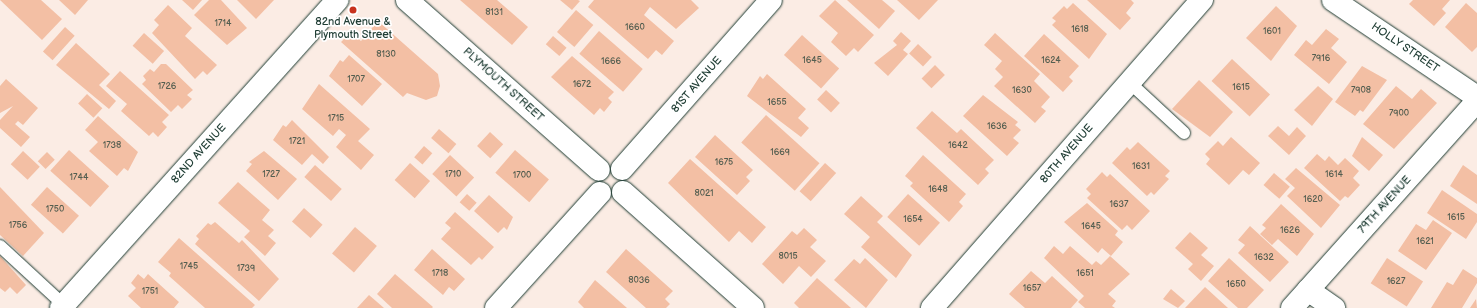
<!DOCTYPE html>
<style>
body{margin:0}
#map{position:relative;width:1477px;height:308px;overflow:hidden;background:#fbece4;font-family:"Balsamiq Sans",sans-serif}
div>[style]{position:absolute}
.building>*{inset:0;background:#f3bfa4;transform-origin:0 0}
.roads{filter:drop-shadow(0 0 1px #1f3d34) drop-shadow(0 0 1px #1f3d34)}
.lane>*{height:12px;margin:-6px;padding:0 6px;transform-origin:6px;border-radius:6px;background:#fff}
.street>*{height:22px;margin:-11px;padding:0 11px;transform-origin:11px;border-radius:11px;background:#fff}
.secondary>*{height:22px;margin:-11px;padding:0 11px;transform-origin:11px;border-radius:11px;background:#fff}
.dots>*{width:11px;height:11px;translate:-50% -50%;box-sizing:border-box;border:2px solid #fff;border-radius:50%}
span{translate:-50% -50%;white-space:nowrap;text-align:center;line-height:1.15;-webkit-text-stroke:3.5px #fff;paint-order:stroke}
.number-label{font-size:9px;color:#545e50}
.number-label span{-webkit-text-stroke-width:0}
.poi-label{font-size:11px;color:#1f3d34}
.street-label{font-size:11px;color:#1f3d34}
</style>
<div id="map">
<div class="building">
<div style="clip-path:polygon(0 0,41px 0,62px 19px,42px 40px)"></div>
<div style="clip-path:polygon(59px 0,88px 0,75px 15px)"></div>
<div style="clip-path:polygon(182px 0,202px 0,193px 10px)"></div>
<div style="clip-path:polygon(209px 0,221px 0,247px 28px,227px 45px,194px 15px)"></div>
<div style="clip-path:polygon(237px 0,274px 0,256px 19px)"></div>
<div style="clip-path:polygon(460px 0,497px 0,528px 27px,512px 45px)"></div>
<div style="clip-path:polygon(560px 0,578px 0,580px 1px,572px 10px)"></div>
<div style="clip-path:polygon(594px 0,691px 0,699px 8px,676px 29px,650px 7px,644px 15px,674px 41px,662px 55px,656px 50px,648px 59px,588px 7px)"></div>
<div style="clip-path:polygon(835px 0,874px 35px,858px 52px,854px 48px,846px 56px,831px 42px,838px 33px,819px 16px)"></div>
<div style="clip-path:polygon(847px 0,882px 0,895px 11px,879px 29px)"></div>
<div style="clip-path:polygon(897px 0,938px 0,919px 20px)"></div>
<div style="clip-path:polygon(1087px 0,1131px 0,1134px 3px,1126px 13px,1131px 18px,1120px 30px)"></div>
<div style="clip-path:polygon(1413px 0,1450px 0,1442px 9px,1446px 13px,1434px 26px,1409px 4px)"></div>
<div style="clip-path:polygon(1073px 3px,1107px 34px,1089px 59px,1052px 25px,1056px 21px,1052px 18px,1064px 6px,1067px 9px)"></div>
<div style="clip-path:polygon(1466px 3px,1477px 13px,1477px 47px,1472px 52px,1445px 27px)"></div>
<div style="clip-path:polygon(168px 5px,192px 28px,185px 36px,217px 65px,207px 75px,203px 71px,195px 79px,152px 33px,159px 25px,154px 20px)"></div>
<div style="clip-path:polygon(1276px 6px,1297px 26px,1271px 61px,1246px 38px)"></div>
<div style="left:576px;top:10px;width:23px;height:29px;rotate:41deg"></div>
<div style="clip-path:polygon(378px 21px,438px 74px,440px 86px,437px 96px,426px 100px,407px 93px,403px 97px,341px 42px,351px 32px,361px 41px)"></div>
<div style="left:65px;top:27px;width:13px;height:33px;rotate:42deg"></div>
<div style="clip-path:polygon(1326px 29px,1339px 39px,1331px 48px,1347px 62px,1329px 84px,1294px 55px,1306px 40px,1312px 45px)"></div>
<div style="left:599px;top:31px;width:58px;height:30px;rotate:41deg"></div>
<div style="clip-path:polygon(901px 32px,911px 41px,903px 50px,908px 54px,888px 76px,874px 63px,897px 45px,893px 41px)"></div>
<div style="left:144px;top:33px;width:27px;height:17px;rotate:42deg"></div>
<div style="clip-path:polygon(995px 33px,1040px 74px,1034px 81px,1050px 97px,1041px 107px,1046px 111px,1035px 123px,994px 86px,1003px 77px,995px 69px,1002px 61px,984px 45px)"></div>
<div style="clip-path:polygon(1044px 34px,1079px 66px,1069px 77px,1073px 81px,1063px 92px,1024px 56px)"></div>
<div style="left:802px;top:35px;width:50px;height:27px;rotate:42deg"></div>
<div style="left:553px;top:36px;width:18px;height:11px;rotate:41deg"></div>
<div style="clip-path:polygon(76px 43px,110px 74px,99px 85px,116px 101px,109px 109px,56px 65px)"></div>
<div style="left:918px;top:44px;width:19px;height:13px;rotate:43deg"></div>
<div style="clip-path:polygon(349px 55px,382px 84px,362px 106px,329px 76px,340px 60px,343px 62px)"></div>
<div style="clip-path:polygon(572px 56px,614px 92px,608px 98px,612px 102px,604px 112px,600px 108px,594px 115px,551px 77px)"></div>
<div style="left:1232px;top:59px;width:52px;height:30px;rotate:43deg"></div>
<div style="clip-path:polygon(161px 64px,166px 64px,193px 90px,187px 95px,192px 99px,182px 109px,178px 105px,171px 112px,142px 84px,146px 80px,143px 76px,150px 69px,154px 72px)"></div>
<div style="left:935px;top:65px;width:14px;height:19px;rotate:45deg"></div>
<div style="clip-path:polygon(1362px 66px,1387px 80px,1363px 112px,1360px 110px,1355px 116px,1335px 102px)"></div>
<div style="clip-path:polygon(120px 71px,169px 115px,162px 122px,167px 127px,158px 137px,153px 132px,149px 136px,121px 111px,127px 104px,106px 86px)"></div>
<div style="clip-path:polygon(767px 74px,806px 109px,798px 118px,809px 128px,801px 137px,747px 96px,760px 76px,763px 79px)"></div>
<div style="clip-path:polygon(6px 79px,38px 108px,23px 125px,18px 121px,15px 124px,30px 137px,21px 147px,0 128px,0 120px,13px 106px,0 113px,0 86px)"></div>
<div style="clip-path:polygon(1199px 80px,1233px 112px,1210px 137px,1172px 109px)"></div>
<div style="clip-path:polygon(319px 84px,370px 129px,358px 141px,374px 155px,361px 170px,336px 147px,346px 135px,339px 129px,333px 136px,302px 109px)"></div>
<div style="clip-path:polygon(1318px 86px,1333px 99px,1312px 126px,1294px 110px)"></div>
<div style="clip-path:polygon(1396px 86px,1412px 99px,1421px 89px,1437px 103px,1394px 149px,1363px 124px)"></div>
<div style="left:826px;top:90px;width:19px;height:13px;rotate:43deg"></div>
<div style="left:87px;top:94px;width:21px;height:13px;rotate:43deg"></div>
<div style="clip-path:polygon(983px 95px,1018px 122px,1015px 125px,1021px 130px,1013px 138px,1019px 143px,1007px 156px,963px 116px)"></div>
<div style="clip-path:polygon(932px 111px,957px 133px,961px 129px,994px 160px,985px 169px,989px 173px,978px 185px,916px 128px)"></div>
<div style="left:766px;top:115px;width:72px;height:37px;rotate:42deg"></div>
<div style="clip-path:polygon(98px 116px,138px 152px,128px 171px,124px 168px,117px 176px,89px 151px,98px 142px,85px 130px)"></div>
<div style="clip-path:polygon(292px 120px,329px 157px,323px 164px,312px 154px,302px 165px,273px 140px,283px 125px,286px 127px)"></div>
<div style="clip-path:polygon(1278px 126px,1289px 136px,1297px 127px,1306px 136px,1289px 155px,1268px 136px)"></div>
<div style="left:439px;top:129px;width:23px;height:12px;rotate:41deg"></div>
<div style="left:490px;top:132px;width:18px;height:19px;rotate:43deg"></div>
<div style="clip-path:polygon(715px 135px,753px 170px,746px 177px,750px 181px,737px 195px,695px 157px)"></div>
<div style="clip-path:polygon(1231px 137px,1260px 163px,1249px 175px,1243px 170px,1229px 185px,1206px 164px,1210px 159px,1205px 154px,1218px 141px,1223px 146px)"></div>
<div style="clip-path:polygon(1362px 137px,1383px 155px,1369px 171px,1352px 156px)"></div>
<div style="clip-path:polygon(1138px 142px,1170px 171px,1165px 176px,1169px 179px,1154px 195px,1151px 192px,1147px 196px,1112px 163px,1127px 147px,1130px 150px)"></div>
<div style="left:424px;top:146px;width:11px;height:15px;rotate:41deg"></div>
<div style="left:69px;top:150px;width:54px;height:28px;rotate:42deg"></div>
<div style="left:515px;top:150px;width:45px;height:30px;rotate:41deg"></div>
<div style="left:23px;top:151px;width:23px;height:18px;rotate:43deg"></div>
<div style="clip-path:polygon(264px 151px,297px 179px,278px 200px,246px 171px,252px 164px,249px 162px)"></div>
<div style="left:47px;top:152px;width:11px;height:13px;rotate:45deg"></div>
<div style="clip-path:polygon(1317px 154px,1325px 161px,1329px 156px,1338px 165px,1345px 158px,1359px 171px,1353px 178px,1360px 185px,1348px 198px,1345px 196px,1340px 201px,1304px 168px)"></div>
<div style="left:450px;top:155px;width:33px;height:26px;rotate:43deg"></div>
<div style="clip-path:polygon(923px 155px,966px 194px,959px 202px,963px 206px,949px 222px,910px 186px,913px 183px,905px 176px)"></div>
<div style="clip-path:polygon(690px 159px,766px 227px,752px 243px,739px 231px,729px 242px,668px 183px)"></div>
<div style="left:410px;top:163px;width:27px;height:23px;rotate:42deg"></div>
<div style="left:825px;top:163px;width:15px;height:38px;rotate:42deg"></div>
<div style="left:315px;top:165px;width:36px;height:16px;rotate:42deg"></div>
<div style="clip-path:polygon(1463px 165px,1477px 175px,1477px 204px,1450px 186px)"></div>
<div style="clip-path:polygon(1296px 168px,1340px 205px,1321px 228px,1287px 196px,1295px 188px,1285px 179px)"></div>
<div style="clip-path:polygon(1102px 172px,1107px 177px,1110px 174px,1150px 211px,1132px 230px,1127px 225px,1122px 230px,1087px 198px,1091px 194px,1086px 189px)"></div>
<div style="left:1274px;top:173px;width:21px;height:16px;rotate:41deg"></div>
<div style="clip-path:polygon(238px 182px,270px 210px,262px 220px,274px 230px,268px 236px,276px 243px,265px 256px,244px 237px,250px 231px,218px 203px)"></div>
<div style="clip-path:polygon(0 187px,44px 233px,23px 256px,0 235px)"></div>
<div style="left:47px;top:187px;width:43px;height:24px;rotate:42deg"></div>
<div style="clip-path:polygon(1442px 190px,1477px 214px,1477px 222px,1466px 239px,1427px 213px)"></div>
<div style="left:467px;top:194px;width:13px;height:11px;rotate:42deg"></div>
<div style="left:908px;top:194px;width:43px;height:31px;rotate:42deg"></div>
<div style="clip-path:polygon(489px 195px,513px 217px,507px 230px,504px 227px,498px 233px,474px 211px)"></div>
<div style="clip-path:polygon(861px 196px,883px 216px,877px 222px,912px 255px,896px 278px,861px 247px,870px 237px,844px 214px)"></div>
<div style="clip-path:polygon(1087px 203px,1118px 231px,1115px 235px,1123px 242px,1111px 256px,1102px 248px,1098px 253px,1064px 222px)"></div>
<div style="clip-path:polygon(1281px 204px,1314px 234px,1297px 256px,1278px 239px,1272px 245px,1260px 234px,1266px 228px,1262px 225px)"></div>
<div style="left:304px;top:208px;width:25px;height:18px;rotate:42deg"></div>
<div style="clip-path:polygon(455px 212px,494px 247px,482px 260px,479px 257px,471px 265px,441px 239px,451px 228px,445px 223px)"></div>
<div style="clip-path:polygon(1433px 220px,1452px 233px,1426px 270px,1398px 251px,1416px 224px,1426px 230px)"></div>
<div style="clip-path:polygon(215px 222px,239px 243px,242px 240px,279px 279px,259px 301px,195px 244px,199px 239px,196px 236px,208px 223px,211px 225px)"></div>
<div style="clip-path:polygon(1250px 226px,1289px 262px,1270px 282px,1238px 253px,1245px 245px,1238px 240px)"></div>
<div style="left:355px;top:227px;width:29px;height:35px;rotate:41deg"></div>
<div style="clip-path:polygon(804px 228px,817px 240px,810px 247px,826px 261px,811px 277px,799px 266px,783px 284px,762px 264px,792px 231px,797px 235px)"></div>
<div style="clip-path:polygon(1190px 232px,1208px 248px,1201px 255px,1214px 266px,1201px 281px,1188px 269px,1193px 264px,1175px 248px)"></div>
<div style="clip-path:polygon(179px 238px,255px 305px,252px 308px,205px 308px,169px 276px,171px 273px,158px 262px)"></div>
<div style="clip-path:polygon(1054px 246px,1063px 254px,1070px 246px,1092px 265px,1096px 261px,1101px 265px,1110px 256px,1130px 274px,1108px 294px,1116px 301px,1112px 306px,1115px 308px,1085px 308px,1078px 302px,1084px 296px,1044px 258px)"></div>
<div style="clip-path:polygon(432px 249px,465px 279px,454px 291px,449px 287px,443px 295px,414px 270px)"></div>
<div style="clip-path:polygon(626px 249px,673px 291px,665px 299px,670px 304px,666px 308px,646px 308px,606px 272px)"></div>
<div style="clip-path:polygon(0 256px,26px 285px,17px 294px,10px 287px,5px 292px,0 288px)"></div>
<div style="clip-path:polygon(865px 258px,888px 280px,866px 308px,834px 280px,854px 259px,860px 264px)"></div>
<div style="clip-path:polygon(1229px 258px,1264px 290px,1247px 308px,1238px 308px,1208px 281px)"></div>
<div style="left:1387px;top:258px;width:43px;height:30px;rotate:33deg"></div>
<div style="clip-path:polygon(1463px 269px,1477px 278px,1477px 283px,1462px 308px,1431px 308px,1447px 282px,1453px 285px)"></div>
<div style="clip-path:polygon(1031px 271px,1045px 283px,1052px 276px,1078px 300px,1071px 308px,1025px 308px,1009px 294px)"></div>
<div style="clip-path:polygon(138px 274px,144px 279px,148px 274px,179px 302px,174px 308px,141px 308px,128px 296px,136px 288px,131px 283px)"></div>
<div style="clip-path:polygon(395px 274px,433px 307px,432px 308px,392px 308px,377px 294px)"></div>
<div style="clip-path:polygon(817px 278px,851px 308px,799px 308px,794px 303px)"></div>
<div style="clip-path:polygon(595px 280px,627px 308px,584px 308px,578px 302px)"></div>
<div style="clip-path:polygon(1205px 287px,1228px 308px,1185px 308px)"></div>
<div style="clip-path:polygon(1171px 289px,1185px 301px,1178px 308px,1163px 299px)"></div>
<div style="clip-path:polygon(369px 295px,384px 308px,357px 308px)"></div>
<div style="clip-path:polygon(1476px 299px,1477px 308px,1470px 308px)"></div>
</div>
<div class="roads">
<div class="lane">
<div style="left:1129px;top:82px;width:75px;rotate:42.8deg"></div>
<div style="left:0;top:246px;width:87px;rotate:42.7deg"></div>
</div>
<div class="street">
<div style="left:407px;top:0;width:256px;rotate:41.5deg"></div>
<div style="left:1333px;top:0;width:174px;rotate:34deg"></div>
<div style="left:622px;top:169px;width:225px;rotate:-48.6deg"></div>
<div style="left:623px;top:192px;width:174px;rotate:41.7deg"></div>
<div style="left:1308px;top:290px;width:32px;rotate:35deg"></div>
<div style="left:496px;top:308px;width:155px;rotate:-47.9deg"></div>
<div style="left:932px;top:308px;width:410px;rotate:-48.8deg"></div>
<div style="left:1292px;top:308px;width:278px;rotate:-48.2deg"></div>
</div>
<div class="secondary">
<div style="left:61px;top:308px;width:414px;rotate:-48.1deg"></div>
</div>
</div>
<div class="dots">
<div style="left:353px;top:10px;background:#c8321e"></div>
</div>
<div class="number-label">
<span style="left:494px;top:13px">8131</span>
<span style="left:223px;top:24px">1714</span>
<span style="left:635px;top:28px">1660</span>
<span style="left:1080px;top:30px">1618</span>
<span style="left:1272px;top:32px">1601</span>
<span style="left:386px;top:55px">8130</span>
<span style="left:1321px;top:59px">7916</span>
<span style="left:812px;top:61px">1645</span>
<span style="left:1051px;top:61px">1624</span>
<span style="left:611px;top:62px">1666</span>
<span style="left:356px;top:80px">1707</span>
<span style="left:582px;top:85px">1672</span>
<span style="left:167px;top:87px">1726</span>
<span style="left:1241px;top:88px">1615</span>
<span style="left:1022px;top:91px">1630</span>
<span style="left:1361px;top:91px">7908</span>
<span style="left:777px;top:103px">1655</span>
<span style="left:1399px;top:114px">7900</span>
<span style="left:336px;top:119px">1715</span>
<span style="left:997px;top:127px">1636</span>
<span style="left:297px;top:142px">1721</span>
<span style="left:112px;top:146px">1738</span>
<span style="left:958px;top:146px">1642</span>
<span style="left:780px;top:153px">1669</span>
<span style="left:724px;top:163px">1675</span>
<span style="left:1141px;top:167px">1631</span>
<span style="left:271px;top:175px">1727</span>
<span style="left:453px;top:175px">1710</span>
<span style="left:1334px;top:175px">1614</span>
<span style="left:522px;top:176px">1700</span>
<span style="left:79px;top:178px">1744</span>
<span style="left:938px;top:190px">1648</span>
<span style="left:704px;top:194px">8021</span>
<span style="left:1313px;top:200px">1620</span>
<span style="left:1119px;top:205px">1637</span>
<span style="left:55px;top:210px">1750</span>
<span style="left:1456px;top:218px">1615</span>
<span style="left:913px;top:220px">1654</span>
<span style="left:18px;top:226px">1756</span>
<span style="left:1091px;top:227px">1645</span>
<span style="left:1290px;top:231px">1626</span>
<span style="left:1425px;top:242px">1621</span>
<span style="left:788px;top:257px">8015</span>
<span style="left:1264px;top:258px">1632</span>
<span style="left:189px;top:267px">1745</span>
<span style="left:246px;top:269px">1739</span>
<span style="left:440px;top:274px">1718</span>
<span style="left:1085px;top:274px">1651</span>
<span style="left:639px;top:281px">8036</span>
<span style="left:1396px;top:282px">1627</span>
<span style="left:1236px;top:285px">1650</span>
<span style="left:1032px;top:289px">1657</span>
<span style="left:150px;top:292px">1751</span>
</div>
<div class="poi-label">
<span style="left:353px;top:29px">82nd Avenue &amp;<br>Plymouth Street</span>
</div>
<div class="street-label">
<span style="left:1405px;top:48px;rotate:34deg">HOLLY STREET</span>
<span style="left:503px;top:85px;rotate:42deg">PLYMOUTH STREET</span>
<span style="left:697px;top:85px;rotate:-49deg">81ST AVENUE</span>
<span style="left:199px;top:154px;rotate:-48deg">82ND AVENUE</span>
<span style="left:1067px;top:154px;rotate:-49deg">80TH AVENUE</span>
<span style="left:1385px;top:205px;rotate:-48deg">79TH AVENUE</span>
</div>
</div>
